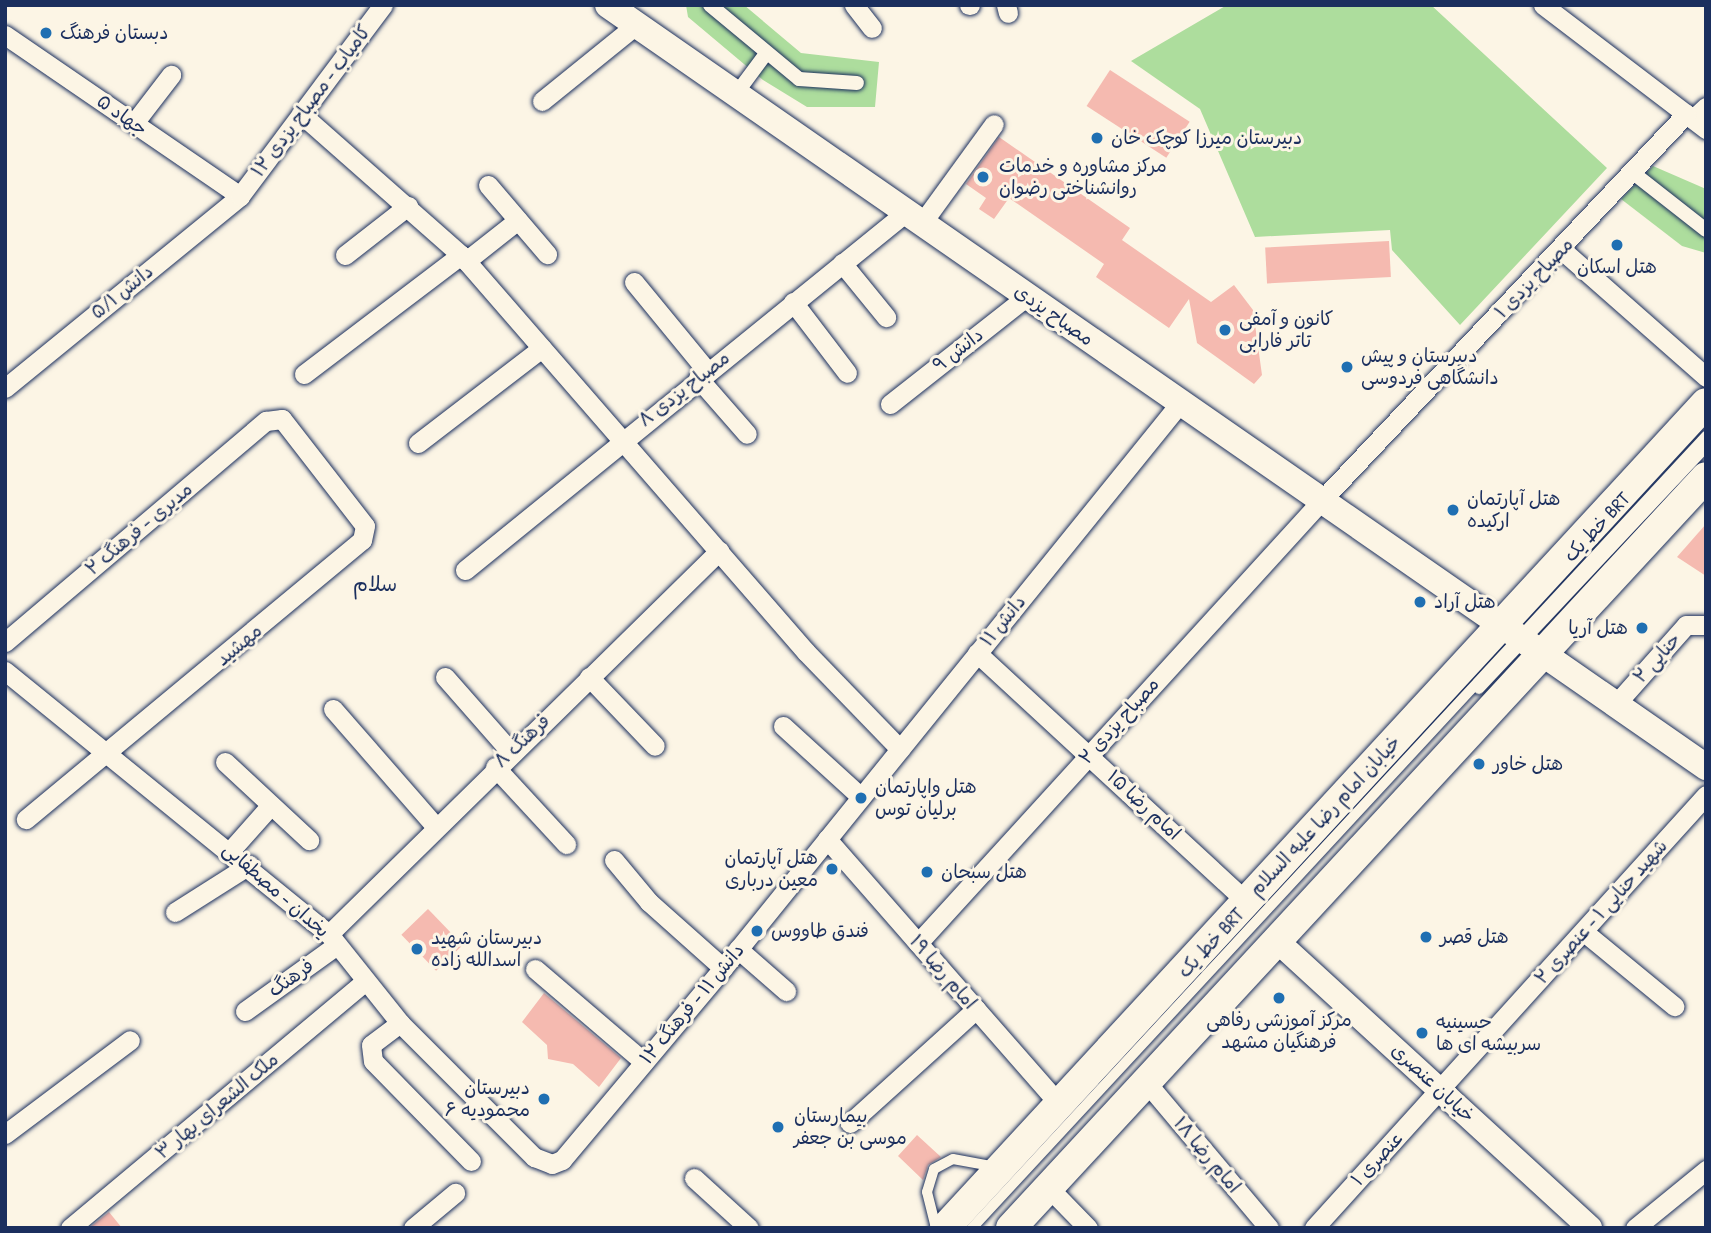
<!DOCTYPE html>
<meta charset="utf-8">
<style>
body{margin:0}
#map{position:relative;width:1711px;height:1233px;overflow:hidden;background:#fcf5e5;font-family:"Patrick Hand","Playpen Sans Arabic",sans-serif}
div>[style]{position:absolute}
.green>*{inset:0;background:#addd9d}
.building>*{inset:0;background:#f5bab0;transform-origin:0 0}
.roads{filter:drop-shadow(0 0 2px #1b2f5e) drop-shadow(0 0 2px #1b2f5e)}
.service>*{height:10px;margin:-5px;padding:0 5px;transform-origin:5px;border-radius:5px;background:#fcf5e5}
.pedestrian>*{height:14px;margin:-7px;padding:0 7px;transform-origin:7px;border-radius:7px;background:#fcf5e5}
.minor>*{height:19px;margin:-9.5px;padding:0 9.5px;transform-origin:9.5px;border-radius:9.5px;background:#fcf5e5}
.tertiary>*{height:24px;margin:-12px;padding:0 12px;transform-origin:12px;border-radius:12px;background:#fcf5e5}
.secondary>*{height:26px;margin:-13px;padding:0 13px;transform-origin:13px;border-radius:13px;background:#fcf5e5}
.primary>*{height:30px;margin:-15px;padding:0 15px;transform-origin:15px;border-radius:15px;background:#fcf5e5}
.dots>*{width:19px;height:19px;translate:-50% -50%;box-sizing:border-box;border:4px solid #fcf5e5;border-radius:50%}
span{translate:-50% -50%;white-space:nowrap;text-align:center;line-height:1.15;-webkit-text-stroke:6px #fcf5e5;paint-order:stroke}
.poi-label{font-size:19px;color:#1b2f5e}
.left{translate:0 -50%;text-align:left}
.right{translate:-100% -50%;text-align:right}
.street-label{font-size:19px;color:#1b2f5e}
.neighbourhood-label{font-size:21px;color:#1b2f5e}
.frame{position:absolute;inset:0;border:7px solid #1b2f5e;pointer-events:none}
</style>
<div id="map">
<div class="green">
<div style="clip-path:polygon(686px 5px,744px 5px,801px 53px,879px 62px,875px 107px,807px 107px,763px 80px,688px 17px)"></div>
<div style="clip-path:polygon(1227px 5px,1431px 5px,1607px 168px,1460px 325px,1392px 250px,1390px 230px,1255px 237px,1200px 109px,1131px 61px)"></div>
<div style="clip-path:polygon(1653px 166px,1706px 189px,1706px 253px,1682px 246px,1621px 199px)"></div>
</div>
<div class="building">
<div style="left:1110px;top:70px;width:95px;height:43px;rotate:33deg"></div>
<div style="clip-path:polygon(999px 137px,1130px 228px,1122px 240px,1211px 302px,1234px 285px,1253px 310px,1262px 375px,1254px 384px,1197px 343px,1189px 299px,1169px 328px,1096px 277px,1104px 264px,1009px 198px,994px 219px,979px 209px,986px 198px,966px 184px)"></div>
<div style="left:1389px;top:241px;width:36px;height:124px;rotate:87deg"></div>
<div style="clip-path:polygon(1706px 524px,1706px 576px,1677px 557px)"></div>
<div style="left:428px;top:909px;width:50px;height:37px;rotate:46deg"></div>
<div style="clip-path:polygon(544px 993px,621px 1058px,599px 1087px,573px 1064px,548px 1059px,547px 1045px,522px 1022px)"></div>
<div style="clip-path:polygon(917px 1135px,941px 1157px,928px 1165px,923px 1180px,898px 1156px)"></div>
<div style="clip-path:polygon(109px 1212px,122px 1228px,89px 1228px)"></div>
</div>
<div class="roads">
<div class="service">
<div style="left:1479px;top:689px;width:332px;rotate:-46.8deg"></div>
<div style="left:936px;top:1228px;width:37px;rotate:-104deg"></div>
<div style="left:927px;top:1192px;width:24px;rotate:-73deg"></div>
<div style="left:934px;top:1169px;width:21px;rotate:-28deg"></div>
<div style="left:953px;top:1159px;width:45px;rotate:10.3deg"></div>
<div style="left:972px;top:1228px;width:1080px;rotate:-47.18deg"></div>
</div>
<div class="pedestrian">
<div style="left:710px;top:5px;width:116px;rotate:39.7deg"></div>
<div style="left:799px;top:79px;width:58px;rotate:3.9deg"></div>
<div style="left:736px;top:94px;width:49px;rotate:-53.4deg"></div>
<div style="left:1632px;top:172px;width:94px;rotate:38.1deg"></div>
</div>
<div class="minor">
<div style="left:854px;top:5px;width:29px;rotate:52deg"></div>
<div style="left:969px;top:5px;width:1px"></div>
<div style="left:1006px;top:5px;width:8px;rotate:76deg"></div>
<div style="left:1543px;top:5px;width:205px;rotate:37.3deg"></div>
<div style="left:5px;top:35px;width:285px;rotate:34.4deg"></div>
<div style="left:542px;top:101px;width:121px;rotate:-39deg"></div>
<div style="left:301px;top:114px;width:213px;rotate:41.4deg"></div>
<div style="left:461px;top:255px;width:526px;rotate:49.01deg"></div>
<div style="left:806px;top:652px;width:135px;rotate:45.9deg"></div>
<div style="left:1693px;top:119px;width:18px;rotate:-43deg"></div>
<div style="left:134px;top:123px;width:61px;rotate:-52.4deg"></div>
<div style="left:488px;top:185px;width:91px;rotate:49.5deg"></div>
<div style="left:922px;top:223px;width:122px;rotate:-54deg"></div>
<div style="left:1562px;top:250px;width:192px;rotate:41.4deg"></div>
<div style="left:345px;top:255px;width:80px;rotate:-37.9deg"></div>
<div style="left:466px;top:261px;width:66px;rotate:-38.3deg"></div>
<div style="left:842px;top:263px;width:70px;rotate:50.8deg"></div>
<div style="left:634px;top:282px;width:115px;rotate:50.6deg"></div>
<div style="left:793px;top:302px;width:89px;rotate:52.7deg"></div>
<div style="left:304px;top:374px;width:197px;rotate:-37.2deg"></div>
<div style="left:698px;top:378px;width:74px;rotate:48.8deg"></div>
<div style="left:5px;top:388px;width:303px;rotate:-39.2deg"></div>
<div style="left:240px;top:196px;width:239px;rotate:-53.2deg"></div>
<div style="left:890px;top:404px;width:174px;rotate:-38.2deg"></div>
<div style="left:418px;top:443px;width:156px;rotate:-37.5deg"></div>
<div style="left:465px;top:570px;width:568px;rotate:-39.07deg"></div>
<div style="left:5px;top:642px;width:342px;rotate:-40.3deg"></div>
<div style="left:266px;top:421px;width:16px;rotate:-7deg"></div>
<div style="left:282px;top:419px;width:135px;rotate:52.2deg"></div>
<div style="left:365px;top:526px;width:14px;rotate:102deg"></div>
<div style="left:362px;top:540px;width:437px;rotate:140.3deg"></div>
<div style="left:977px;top:653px;width:366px;rotate:42.7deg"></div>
<div style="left:5px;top:671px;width:417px;rotate:39.1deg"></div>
<div style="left:329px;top:934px;width:114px;rotate:51.4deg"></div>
<div style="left:400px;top:1023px;width:190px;rotate:45deg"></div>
<div style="left:534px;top:1157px;width:19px;rotate:21deg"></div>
<div style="left:552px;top:1164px;width:11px;rotate:-22deg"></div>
<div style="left:562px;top:1160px;width:251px;rotate:-50deg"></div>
<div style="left:723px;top:968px;width:727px;rotate:-51.03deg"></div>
<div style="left:445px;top:677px;width:100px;rotate:48.7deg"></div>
<div style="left:589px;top:677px;width:95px;rotate:46.3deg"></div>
<div style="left:1615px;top:705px;width:107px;rotate:-48.4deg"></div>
<div style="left:1686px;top:625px;width:20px"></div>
<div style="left:333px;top:709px;width:157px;rotate:48.9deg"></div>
<div style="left:783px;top:726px;width:105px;rotate:42.3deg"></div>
<div style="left:225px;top:762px;width:115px;rotate:42.9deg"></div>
<div style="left:495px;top:767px;width:105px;rotate:47.3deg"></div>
<div style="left:827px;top:839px;width:352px;rotate:48.8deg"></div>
<div style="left:231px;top:850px;width:60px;rotate:-48.4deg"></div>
<div style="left:614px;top:860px;width:55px;rotate:50.2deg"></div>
<div style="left:649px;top:902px;width:99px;rotate:41.7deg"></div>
<div style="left:175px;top:912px;width:88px;rotate:-32.4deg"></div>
<div style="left:1584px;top:932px;width:117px;rotate:39.4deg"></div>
<div style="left:329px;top:934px;width:547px;rotate:-44.48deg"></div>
<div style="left:918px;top:943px;width:598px;rotate:-47.64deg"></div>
<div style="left:1321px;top:501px;width:532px;rotate:-46.68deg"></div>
<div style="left:738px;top:949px;width:64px;rotate:41.2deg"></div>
<div style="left:535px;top:969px;width:143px;rotate:40.5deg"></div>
<div style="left:245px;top:1011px;width:113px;rotate:-35.7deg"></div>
<div style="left:400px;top:1023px;width:36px;rotate:143deg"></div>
<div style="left:371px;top:1045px;width:16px;rotate:83deg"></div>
<div style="left:373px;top:1061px;width:140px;rotate:45.6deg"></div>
<div style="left:1146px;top:1082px;width:191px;rotate:49.9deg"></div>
<div style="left:850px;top:1123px;width:170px;rotate:-42.1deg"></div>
<div style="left:5px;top:1134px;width:156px;rotate:-36.9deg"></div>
<div style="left:694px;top:1178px;width:74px;rotate:42.3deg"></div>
<div style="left:1048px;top:1187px;width:57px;rotate:45.7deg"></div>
<div style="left:70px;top:1228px;width:382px;rotate:-39.9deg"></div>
<div style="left:413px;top:1228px;width:55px;rotate:-39.8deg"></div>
<div style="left:1314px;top:1228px;width:584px;rotate:-47.85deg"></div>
<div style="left:1635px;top:1228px;width:92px;rotate:-39.2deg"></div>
</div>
<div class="tertiary">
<div style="left:1276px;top:940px;width:426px;rotate:42.5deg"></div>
</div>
<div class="secondary">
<div style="left:608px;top:5px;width:1337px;rotate:34.76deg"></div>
</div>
<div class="primary">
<div style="left:945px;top:1228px;width:1122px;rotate:-47.31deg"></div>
<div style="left:1011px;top:1228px;width:1023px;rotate:-47.22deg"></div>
</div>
</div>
<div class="dots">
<div style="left:46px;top:33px;background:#1f6fb2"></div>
<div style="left:1097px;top:138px;background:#1f6fb2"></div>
<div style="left:983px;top:177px;background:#1f6fb2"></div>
<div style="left:1617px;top:245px;background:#1f6fb2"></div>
<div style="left:1225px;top:330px;background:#1f6fb2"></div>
<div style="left:1347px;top:367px;background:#1f6fb2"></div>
<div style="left:1453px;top:510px;background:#1f6fb2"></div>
<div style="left:1420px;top:602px;background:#1f6fb2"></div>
<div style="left:1642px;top:628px;background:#1f6fb2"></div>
<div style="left:1479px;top:764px;background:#1f6fb2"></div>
<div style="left:861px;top:798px;background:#1f6fb2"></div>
<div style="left:832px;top:869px;background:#1f6fb2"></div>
<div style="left:927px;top:872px;background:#1f6fb2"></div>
<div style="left:757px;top:931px;background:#1f6fb2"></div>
<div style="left:1426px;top:937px;background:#1f6fb2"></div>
<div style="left:417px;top:949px;background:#1f6fb2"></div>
<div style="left:1279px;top:998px;background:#1f6fb2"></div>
<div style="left:1422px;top:1033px;background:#1f6fb2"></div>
<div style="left:544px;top:1099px;background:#1f6fb2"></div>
<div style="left:778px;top:1127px;background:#1f6fb2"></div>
</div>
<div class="poi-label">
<span class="left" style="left:60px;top:33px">دبستان فرهنگ</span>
<span class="left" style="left:1111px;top:138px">دبیرستان میرزا کوچک خان</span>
<span class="left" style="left:999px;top:177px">مرکز مشاوره و خدمات<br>روانشناختی رضوان</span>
<span style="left:1617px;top:267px">هتل اسکان</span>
<span class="left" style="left:1239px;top:330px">کانون و آمفی<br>تاتر فارابی</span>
<span class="left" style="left:1361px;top:367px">دبیرستان و پیش<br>دانشگاهی فردوسی</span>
<span class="left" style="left:1467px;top:510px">هتل آپارتمان<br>ارکیده</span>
<span class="left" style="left:1434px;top:602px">هتل آراد</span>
<span class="right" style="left:1628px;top:628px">هتل آریا</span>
<span class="left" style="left:1493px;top:764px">هتل خاور</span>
<span class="left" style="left:875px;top:798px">هتل واپارتمان<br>برلیان توس</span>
<span class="right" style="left:818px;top:869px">هتل آپارتمان<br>معین درباری</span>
<span class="left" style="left:941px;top:872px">هتل سبحان</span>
<span class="left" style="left:771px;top:931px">فندق طاووس</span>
<span class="left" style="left:1440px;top:937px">هتل قصر</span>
<span class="left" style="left:431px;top:949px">دبیرستان شهید<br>اسدالله زاده</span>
<span style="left:1279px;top:1031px">مرکز آموزشی رفاهی<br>فرهنگیان مشهد</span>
<span class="left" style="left:1436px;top:1033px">حسینیه<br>سربیشه ای ها</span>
<span class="right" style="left:530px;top:1099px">دبیرستان<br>محمودیه ۶</span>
<span class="left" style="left:794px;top:1127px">بیمارستان<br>موسی بن جعفر</span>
</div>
<div class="street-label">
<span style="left:311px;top:101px;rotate:-53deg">کامیاب - مصباح یزدی ۱۲</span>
<span style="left:122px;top:115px;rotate:35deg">جهاد ۵</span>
<span style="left:1534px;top:278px;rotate:-46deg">مصباح یزدی ۱</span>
<span style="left:122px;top:292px;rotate:-39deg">دانش ۵/۱</span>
<span style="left:1054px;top:315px;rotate:35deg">مصباح یزدی</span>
<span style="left:958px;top:350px;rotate:-38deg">دانش ۹</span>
<span style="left:684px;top:389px;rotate:-38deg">مصباح یزدی ۸</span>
<span style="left:1597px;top:527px;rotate:-47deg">خط یک BRT</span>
<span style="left:139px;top:529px;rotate:-40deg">مدیری - فرهنگ ۲</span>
<span style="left:1003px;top:621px;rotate:-51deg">دانش ۱۱</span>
<span style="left:239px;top:645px;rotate:-40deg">مهشید</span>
<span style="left:1657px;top:658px;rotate:-48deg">حنایی ۲</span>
<span style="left:1119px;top:721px;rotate:-48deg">مصباح یزدی ۲</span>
<span style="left:522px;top:741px;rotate:-43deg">فرهنگ ۸</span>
<span style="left:1144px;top:805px;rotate:43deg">امام رضا ۱۵</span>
<span style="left:1325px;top:816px;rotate:-47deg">خیابان امام رضا علیه السلام</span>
<span style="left:276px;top:890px;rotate:41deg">یخدان - مصطفایی</span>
<span style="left:1601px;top:912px;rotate:-48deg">شهید حنایی ۱ - عنصری ۲</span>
<span style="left:1211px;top:943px;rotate:-47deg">خط یک BRT</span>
<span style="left:943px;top:972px;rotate:49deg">امام رضا ۱۹</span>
<span style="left:291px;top:978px;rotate:-35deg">فرهنگ</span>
<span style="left:692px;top:1004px;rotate:-50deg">دانش ۱۱ - فرهنگ ۱۲</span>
<span style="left:1433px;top:1083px;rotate:43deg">خیابان عنصری</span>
<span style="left:217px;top:1106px;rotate:-40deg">ملک الشعرای بهار ۳</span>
<span style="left:1207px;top:1155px;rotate:50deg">امام رضا ۱۸</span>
<span style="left:1377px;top:1159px;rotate:-47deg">عنصری ۱</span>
</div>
<div class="neighbourhood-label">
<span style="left:375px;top:584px">سلام</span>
</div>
<div class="frame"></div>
</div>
